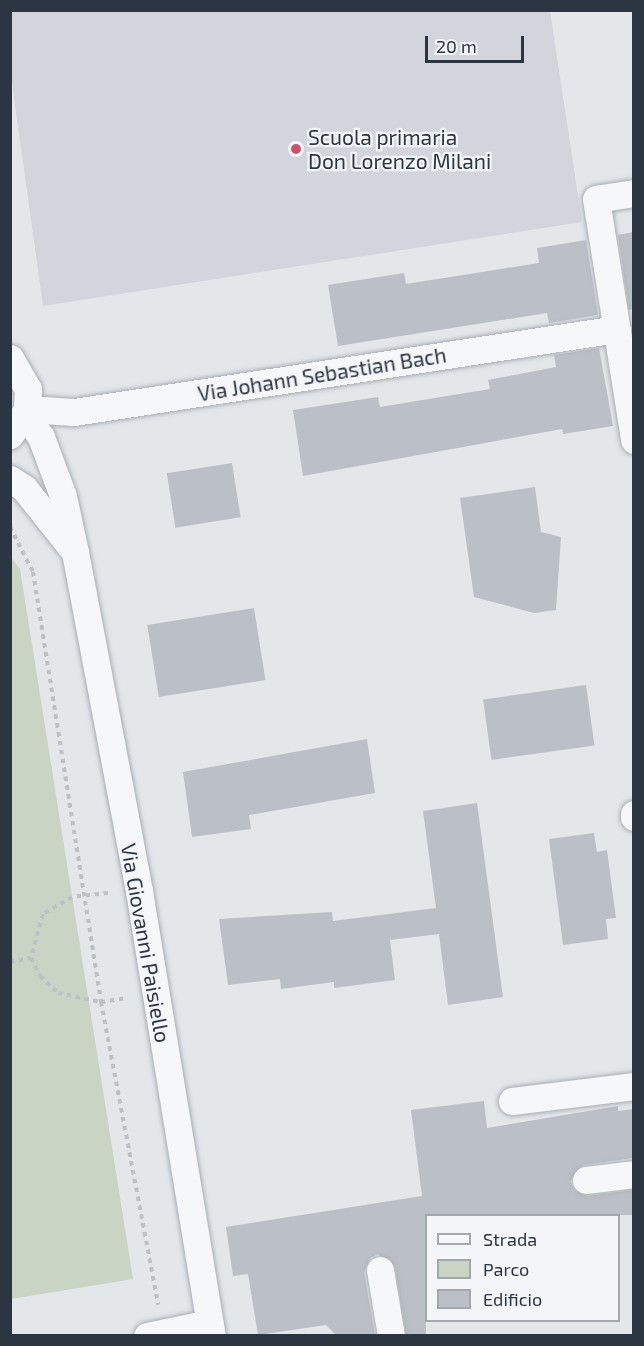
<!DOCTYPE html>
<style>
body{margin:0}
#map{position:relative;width:644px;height:1346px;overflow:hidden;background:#e3e7ea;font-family:"Exo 2",sans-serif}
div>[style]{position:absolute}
.built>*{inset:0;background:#d2d6dc}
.green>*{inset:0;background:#cad4c5}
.building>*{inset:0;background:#bbc0c7;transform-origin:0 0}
.path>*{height:4px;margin-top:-2px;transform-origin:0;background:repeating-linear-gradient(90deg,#bdc1c6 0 4.5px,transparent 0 9px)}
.roads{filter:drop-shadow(0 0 2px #a8aeb4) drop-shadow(0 0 2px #a8aeb4)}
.minor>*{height:27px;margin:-13.5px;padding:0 13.5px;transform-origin:13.5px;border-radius:13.5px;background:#f6f7f9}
.dots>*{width:16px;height:16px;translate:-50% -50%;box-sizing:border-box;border:3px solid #f3f5f8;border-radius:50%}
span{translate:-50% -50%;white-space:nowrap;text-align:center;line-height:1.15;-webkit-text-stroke:4.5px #f3f5f8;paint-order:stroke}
.poi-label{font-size:21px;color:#2c3542}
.left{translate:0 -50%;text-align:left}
.street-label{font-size:21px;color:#2c3542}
.frame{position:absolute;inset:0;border:12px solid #2c3542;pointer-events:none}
.legend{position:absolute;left:425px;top:1214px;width:195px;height:108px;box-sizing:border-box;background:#f3f5f8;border:2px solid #a3a8af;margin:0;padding:8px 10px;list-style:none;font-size:18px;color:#2c3542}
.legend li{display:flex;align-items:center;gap:12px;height:30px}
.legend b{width:30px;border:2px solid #a3a8af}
.scale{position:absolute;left:425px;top:36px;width:99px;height:27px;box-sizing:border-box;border:3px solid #2c3542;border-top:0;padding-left:8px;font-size:18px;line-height:21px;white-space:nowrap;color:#2c3542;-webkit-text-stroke:4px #f3f5f8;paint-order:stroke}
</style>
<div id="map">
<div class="built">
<div style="clip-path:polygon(10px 11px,550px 11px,582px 222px,43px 306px,11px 76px)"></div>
</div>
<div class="green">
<div style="clip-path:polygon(10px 556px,20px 569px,133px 1279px,11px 1299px)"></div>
</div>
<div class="building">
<div style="clip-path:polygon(633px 232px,633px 309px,629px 310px,618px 235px)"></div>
<div style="clip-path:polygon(586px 240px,598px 315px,549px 323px,547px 313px,338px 346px,328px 285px,404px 273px,406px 284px,539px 263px,537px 248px)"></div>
<div style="clip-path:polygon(599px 348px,613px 426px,563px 434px,562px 429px,303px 476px,293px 410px,378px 397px,380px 407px,490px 389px,488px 380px,556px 367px,554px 355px)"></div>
<div style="left:232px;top:463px;width:55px;height:66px;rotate:81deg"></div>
<div style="clip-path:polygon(535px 487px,541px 532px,561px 537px,556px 610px,534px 613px,474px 597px,460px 498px)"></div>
<div style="left:254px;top:608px;width:73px;height:108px;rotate:81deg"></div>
<div style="left:586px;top:685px;width:61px;height:104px;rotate:82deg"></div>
<div style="clip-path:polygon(367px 739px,375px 793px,249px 815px,251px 829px,192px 837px,183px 772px)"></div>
<div style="clip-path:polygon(477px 803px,503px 997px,448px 1005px,439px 934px,390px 940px,395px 980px,334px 988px,334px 982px,281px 989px,280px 979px,228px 985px,219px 919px,332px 912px,333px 921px,436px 908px,423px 811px)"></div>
<div style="clip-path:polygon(594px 833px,597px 852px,607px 850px,616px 918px,606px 919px,608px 939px,563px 945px,549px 839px)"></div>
<div style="clip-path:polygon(484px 1101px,487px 1128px,618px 1106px,618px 1111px,633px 1109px,633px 1158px,583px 1165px,570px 1181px,574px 1190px,587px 1196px,633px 1190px,633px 1215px,426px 1215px,426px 1335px,406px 1335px,395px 1267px,378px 1254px,370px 1258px,364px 1272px,375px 1335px,336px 1335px,326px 1325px,258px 1335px,248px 1274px,233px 1276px,226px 1227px,422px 1196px,411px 1110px)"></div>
</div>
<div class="path">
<div style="left:10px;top:527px;width:51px;rotate:62.9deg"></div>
<div style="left:33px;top:572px;width:435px;rotate:81deg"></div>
<div style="left:101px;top:1002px;width:308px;rotate:79.3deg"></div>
<div style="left:108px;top:893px;width:36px;rotate:174deg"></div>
<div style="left:72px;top:897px;width:34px;rotate:150deg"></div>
<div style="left:43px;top:914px;width:46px;rotate:105.3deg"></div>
<div style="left:31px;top:958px;width:20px;rotate:63deg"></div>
<div style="left:40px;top:976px;width:25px;rotate:43deg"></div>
<div style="left:58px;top:993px;width:44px;rotate:11.8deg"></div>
<div style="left:101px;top:1002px;width:26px;rotate:-9deg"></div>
<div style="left:10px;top:962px;width:21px;rotate:-11deg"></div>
</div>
<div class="roads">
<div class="minor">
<div style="left:634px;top:193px;width:38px;rotate:171deg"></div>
<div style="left:596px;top:199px;width:244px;rotate:81deg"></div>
<div style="left:10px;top:358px;width:36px;rotate:60deg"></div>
<div style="left:28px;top:389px;width:20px;rotate:93deg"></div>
<div style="left:27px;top:409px;width:31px;rotate:123deg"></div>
<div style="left:27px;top:409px;width:47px;rotate:3.7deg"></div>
<div style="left:74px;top:412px;width:549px;rotate:-8.69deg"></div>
<div style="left:25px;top:414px;width:28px;rotate:55deg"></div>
<div style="left:41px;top:437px;width:63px;rotate:69.6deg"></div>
<div style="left:63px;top:496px;width:57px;rotate:77.9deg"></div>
<div style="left:75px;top:552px;width:345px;rotate:79.3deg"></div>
<div style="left:139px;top:891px;width:451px;rotate:80.7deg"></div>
<div style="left:10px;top:479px;width:17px;rotate:33deg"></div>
<div style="left:24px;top:488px;width:75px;rotate:51.5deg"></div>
<div style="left:634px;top:814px;width:3px;rotate:90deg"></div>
<div style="left:512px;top:1101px;width:123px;rotate:-7deg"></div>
<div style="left:586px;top:1180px;width:48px;rotate:-7.1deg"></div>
<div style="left:380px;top:1270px;width:67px;rotate:80.5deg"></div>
<div style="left:147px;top:1336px;width:64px;rotate:-11.7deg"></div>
</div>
</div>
<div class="dots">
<div style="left:296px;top:149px;background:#c5536c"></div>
</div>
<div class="poi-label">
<span class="left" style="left:308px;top:149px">Scuola primaria<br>Don Lorenzo Milani</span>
</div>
<div class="street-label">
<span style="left:322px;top:374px;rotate:-9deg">Via Johann Sebastian Bach</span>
<span style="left:146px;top:943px;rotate:80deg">Via Giovanni Paisiello</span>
</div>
<div class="frame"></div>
<ul class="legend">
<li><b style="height:8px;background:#f6f7f9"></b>Strada</li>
<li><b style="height:16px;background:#cad4c5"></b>Parco</li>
<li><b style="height:16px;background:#bbc0c7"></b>Edificio</li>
</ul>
<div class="scale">20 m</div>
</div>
